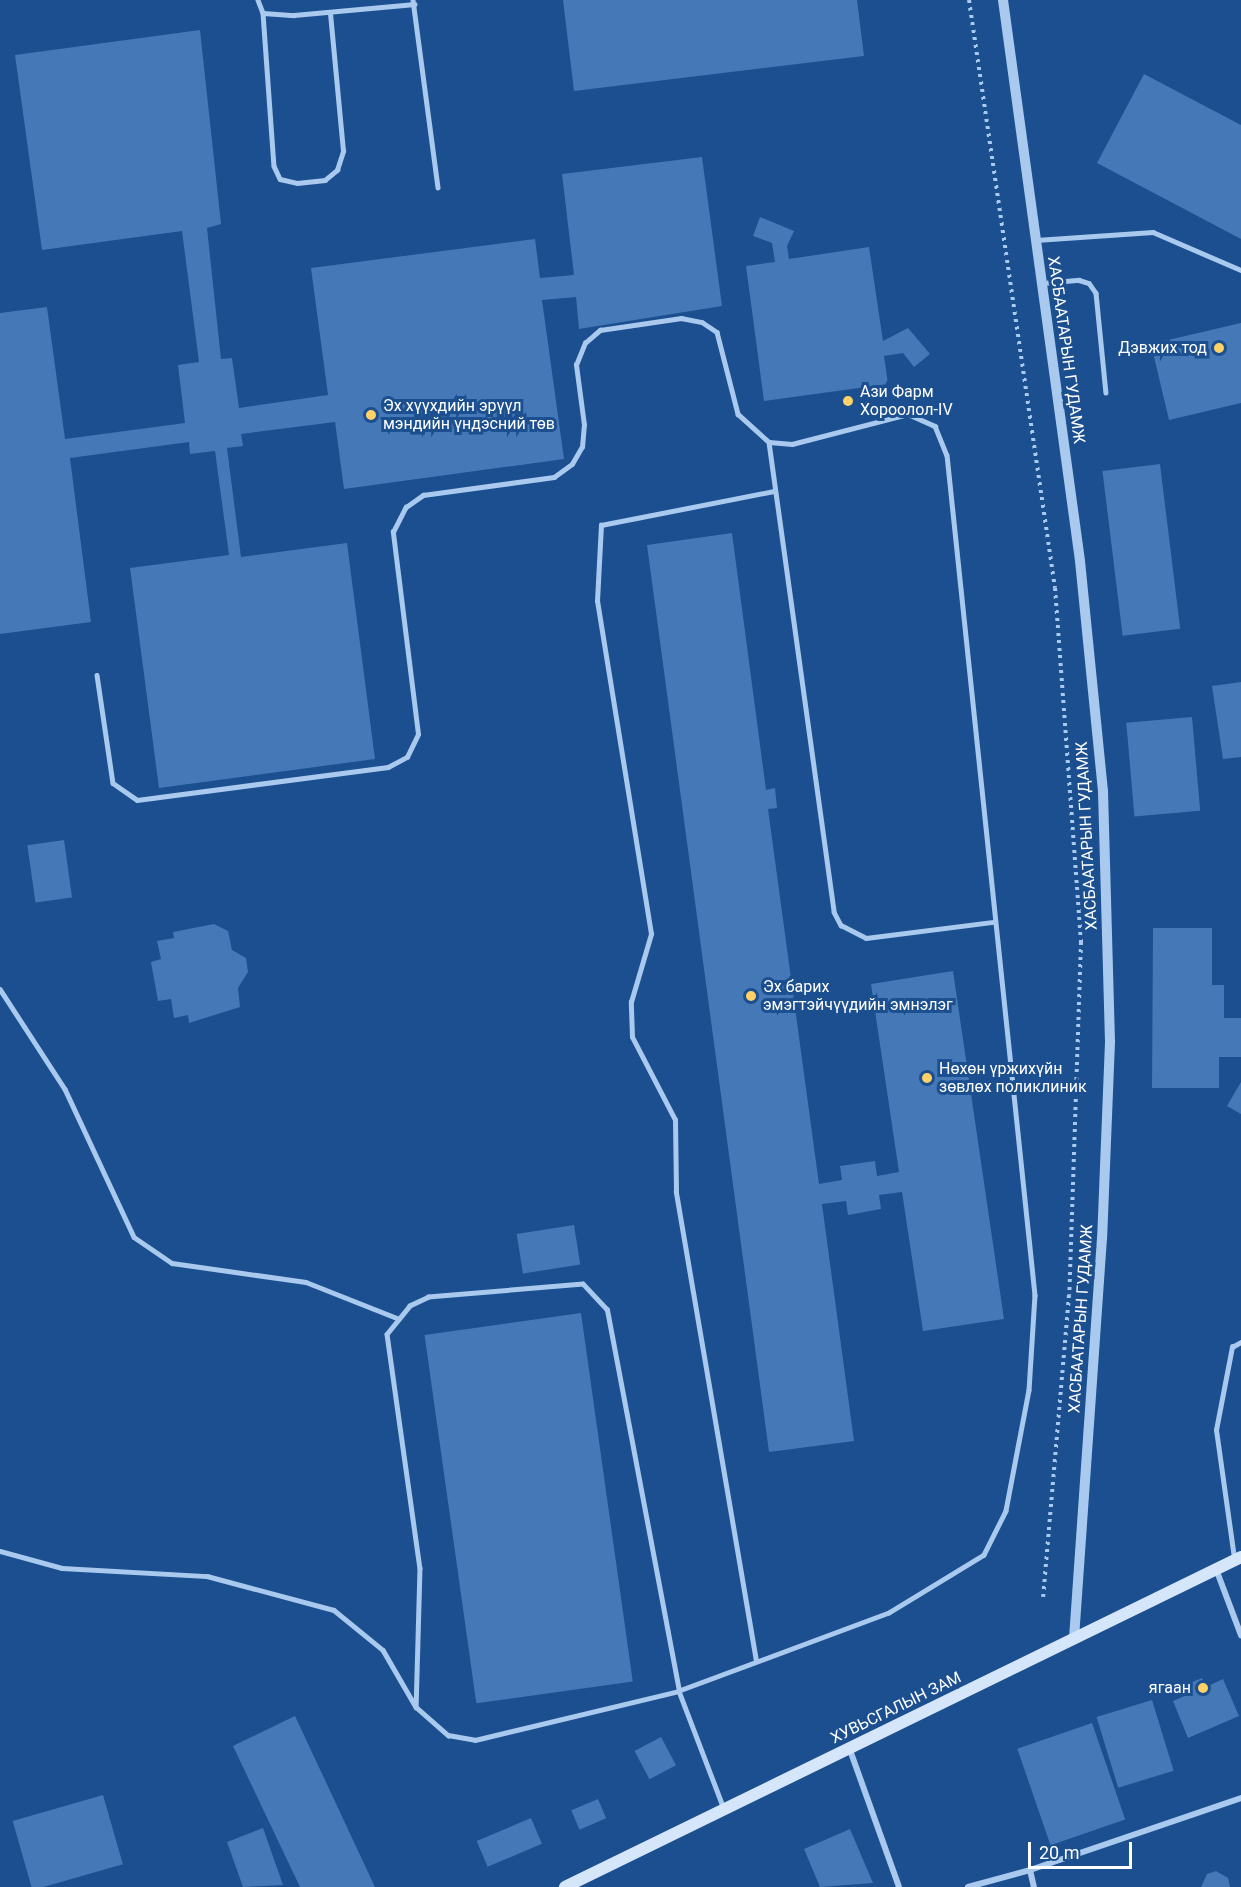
<!DOCTYPE html>
<meta charset="utf-8">
<style>
body{margin:0}
#map{position:relative;width:1241px;height:1887px;overflow:hidden;background:#1b4f8f;font-family:Roboto,sans-serif}
div>[style]{position:absolute}
.building>*{inset:0;background:#4478b7;transform-origin:0 0}
.path>*{height:4px;margin-top:-2px;transform-origin:0;background:repeating-linear-gradient(90deg,#a9c9ee 0 3px,transparent 0 7.5px)}
.service>*{height:4.5px;margin:-2.25px;padding:0 2.25px;transform-origin:2.25px;border-radius:2.25px;background:#a9c9ee}
.minor>*{height:6px;margin:-3px;padding:0 3px;transform-origin:3px;border-radius:3px;background:#a9c9ee}
.tertiary>*{height:10px;margin:-5px;padding:0 5px;transform-origin:5px;border-radius:5px;background:#a9c9ee}
.secondary>*{height:12px;margin:-6px;padding:0 6px;transform-origin:6px;border-radius:6px;background:#d6e6fa}
.dots>*{width:16px;height:16px;translate:-50% -50%;box-sizing:border-box;border:3px solid #1b4f8f;border-radius:50%}
span{translate:-50% -50%;white-space:nowrap;text-align:center;line-height:1.15;-webkit-text-stroke:6px #1b4f8f;paint-order:stroke}
.poi-label{font-size:16px;color:#fff}
.right{translate:-100% -50%;text-align:right}
.left{translate:0 -50%;text-align:left}
.street-label{font-size:16px;color:#fff}
.scale{position:absolute;left:1028px;top:1842px;width:104px;height:27px;box-sizing:border-box;border:3px solid #fff;border-top:0;padding-left:8px;font-size:18px;line-height:21px;white-space:nowrap;color:#fff;-webkit-text-stroke:4px #1b4f8f;paint-order:stroke}
</style>
<div id="map">
<div class="building">
<div style="clip-path:polygon(563px 0,857px 0,864px 56px,574px 91px)"></div>
<div style="clip-path:polygon(200px 30px,221px 224px,207px 228px,221px 359px,232px 358px,239px 408px,328px 395px,311px 268px,535px 239px,540px 278px,574px 275px,562px 174px,702px 157px,722px 306px,579px 329px,576px 297px,542px 300px,564px 459px,344px 489px,335px 422px,241px 434px,243px 446px,227px 448px,241px 557px,347px 543px,375px 759px,159px 788px,130px 568px,229px 555px,215px 451px,190px 454px,189px 442px,70px 458px,91px 622px,0 634px,0 313px,47px 307px,65px 439px,185px 423px,178px 365px,199px 362px,182px 231px,42px 250px,15px 55px)"></div>
<div style="clip-path:polygon(1144px 74px,1241px 125px,1241px 239px,1097px 163px)"></div>
<div style="clip-path:polygon(760px 217px,794px 231px,787px 246px,789px 259px,869px 247px,883px 341px,908px 328px,930px 354px,914px 367px,903px 353px,884px 356px,888px 384px,764px 401px,746px 266px,775px 262px,772px 243px,753px 236px)"></div>
<div style="clip-path:polygon(1241px 323px,1241px 403px,1169px 420px,1151px 344px)"></div>
<div style="left:1160px;top:464px;width:166px;height:58px;rotate:83deg"></div>
<div style="clip-path:polygon(732px 533px,766px 790px,775px 788px,777px 808px,768px 809px,819px 1184px,842px 1180px,840px 1166px,875px 1161px,877px 1176px,899px 1172px,871px 984px,953px 971px,1004px 1319px,923px 1331px,902px 1192px,879px 1195px,881px 1209px,848px 1215px,846px 1201px,822px 1204px,854px 1441px,769px 1452px,647px 545px)"></div>
<div style="clip-path:polygon(1241px 682px,1241px 757px,1223px 759px,1212px 686px)"></div>
<div style="left:1192px;top:717px;width:94px;height:66px;rotate:85deg"></div>
<div style="left:64px;top:840px;width:58px;height:37px;rotate:82deg"></div>
<div style="clip-path:polygon(214px 924px,228px 931px,232px 950px,246px 958px,248px 972px,238px 988px,240px 1007px,189px 1023px,188px 1015px,174px 1018px,171px 999px,158px 1001px,151px 962px,161px 959px,157px 941px,174px 938px,173px 932px)"></div>
<div style="clip-path:polygon(1153px 928px,1212px 928px,1212px 985px,1224px 985px,1224px 1018px,1241px 1018px,1241px 1057px,1219px 1057px,1219px 1088px,1152px 1088px)"></div>
<div style="clip-path:polygon(1241px 1082px,1241px 1114px,1227px 1106px)"></div>
<div style="left:574px;top:1225px;width:40px;height:58px;rotate:81deg"></div>
<div style="left:581px;top:1313px;width:372px;height:158px;rotate:82deg"></div>
<div style="clip-path:polygon(1202px 1678px,1206px 1687px,1223px 1679px,1239px 1716px,1188px 1738px,1173px 1701px,1189px 1694px,1185px 1685px)"></div>
<div style="left:1152px;top:1700px;width:74px;height:58px;rotate:73deg"></div>
<div style="clip-path:polygon(295px 1716px,375px 1887px,300px 1887px,233px 1746px)"></div>
<div style="left:1092px;top:1723px;width:102px;height:79px;rotate:71deg"></div>
<div style="left:661px;top:1737px;width:32px;height:30px;rotate:62deg"></div>
<div style="left:103px;top:1795px;width:72px;height:94px;rotate:74deg"></div>
<div style="left:598px;top:1799px;width:21px;height:29px;rotate:67deg"></div>
<div style="left:531px;top:1818px;width:28px;height:59px;rotate:67deg"></div>
<div style="clip-path:polygon(263px 1828px,283px 1885px,243px 1887px,227px 1842px)"></div>
<div style="clip-path:polygon(850px 1829px,873px 1883px,820px 1887px,804px 1849px)"></div>
<div style="clip-path:polygon(1216px 1871px,1228px 1878px,1230px 1887px,1201px 1887px,1207px 1874px)"></div>
</div>
<div class="path">
<div style="left:969px;top:0;width:594px;rotate:81.68deg"></div>
<div style="left:1055px;top:588px;width:355px;rotate:85.8deg"></div>
<div style="left:1081px;top:942px;width:353px;rotate:91.9deg"></div>
<div style="left:1069px;top:1295px;width:303px;rotate:94.9deg"></div>
</div>
<div class="service">
<div style="left:258px;top:0;width:14px;rotate:69deg"></div>
<div style="left:263px;top:13px;width:31px;rotate:4deg"></div>
<div style="left:294px;top:15px;width:121px;rotate:-5.2deg"></div>
<div style="left:413px;top:0;width:189px;rotate:82.4deg"></div>
<div style="left:263px;top:13px;width:153px;rotate:85.9deg"></div>
<div style="left:274px;top:166px;width:14px;rotate:65deg"></div>
<div style="left:280px;top:179px;width:17px;rotate:13deg"></div>
<div style="left:297px;top:183px;width:28px;rotate:-6deg"></div>
<div style="left:325px;top:180px;width:16px;rotate:-40deg"></div>
<div style="left:337px;top:170px;width:20px;rotate:-72deg"></div>
<div style="left:343px;top:151px;width:139px;rotate:-95.4deg"></div>
<div style="left:1036px;top:240px;width:117px;rotate:-3.9deg"></div>
<div style="left:1153px;top:232px;width:96px;rotate:23.4deg"></div>
<div style="left:1043px;top:283px;width:36px;rotate:-5deg"></div>
<div style="left:1079px;top:280px;width:10px;rotate:17deg"></div>
<div style="left:1089px;top:283px;width:12px;rotate:55deg"></div>
<div style="left:1096px;top:293px;width:100px;rotate:84.3deg"></div>
<div style="left:769px;top:442px;width:474px;rotate:82.1deg"></div>
<div style="left:834px;top:912px;width:15px;rotate:62deg"></div>
<div style="left:841px;top:925px;width:28px;rotate:27deg"></div>
<div style="left:866px;top:938px;width:128px;rotate:-7.2deg"></div>
<div style="left:97px;top:675px;width:109px;rotate:81.6deg"></div>
<div style="left:113px;top:783px;width:29px;rotate:35deg"></div>
<div style="left:137px;top:800px;width:253px;rotate:-7.5deg"></div>
<div style="left:388px;top:767px;width:21px;rotate:-28deg"></div>
<div style="left:407px;top:757px;width:25px;rotate:-64deg"></div>
<div style="left:418px;top:734px;width:204px;rotate:-97.1deg"></div>
<div style="left:393px;top:532px;width:28px;rotate:-63deg"></div>
<div style="left:406px;top:507px;width:21px;rotate:-35deg"></div>
<div style="left:423px;top:495px;width:132px;rotate:-7.8deg"></div>
<div style="left:554px;top:477px;width:22px;rotate:-36deg"></div>
<div style="left:572px;top:464px;width:20px;rotate:-60deg"></div>
<div style="left:582px;top:447px;width:22px;rotate:-85deg"></div>
<div style="left:584px;top:425px;width:61px;rotate:-97.6deg"></div>
<div style="left:576px;top:365px;width:24px;rotate:-68deg"></div>
<div style="left:585px;top:343px;width:20px;rotate:-41deg"></div>
<div style="left:600px;top:330px;width:82px;rotate:-8.4deg"></div>
<div style="left:681px;top:318px;width:21px;rotate:11deg"></div>
<div style="left:702px;top:322px;width:18px;rotate:34deg"></div>
<div style="left:717px;top:332px;width:85px;rotate:75.6deg"></div>
<div style="left:738px;top:414px;width:42px;rotate:42.1deg"></div>
<div style="left:769px;top:442px;width:23px;rotate:5deg"></div>
<div style="left:792px;top:444px;width:120px;rotate:-14.5deg"></div>
<div style="left:908px;top:414px;width:30px;rotate:24deg"></div>
<div style="left:935px;top:426px;width:31px;rotate:68deg"></div>
<div style="left:947px;top:455px;width:845px;rotate:84.02deg"></div>
<div style="left:1035px;top:1295px;width:95px;rotate:93.6deg"></div>
<div style="left:1029px;top:1390px;width:123px;rotate:100.8deg"></div>
<div style="left:1006px;top:1511px;width:49px;rotate:116.6deg"></div>
<div style="left:984px;top:1555px;width:111px;rotate:148.6deg"></div>
<div style="left:889px;top:1613px;width:224px;rotate:159.6deg"></div>
<div style="left:679px;top:1691px;width:126px;rotate:69.1deg"></div>
<div style="left:0;top:989px;width:119px;rotate:57deg"></div>
<div style="left:65px;top:1089px;width:163px;rotate:65deg"></div>
<div style="left:134px;top:1237px;width:46px;rotate:34.4deg"></div>
<div style="left:172px;top:1263px;width:135px;rotate:8.1deg"></div>
<div style="left:306px;top:1282px;width:98px;rotate:21.6deg"></div>
<div style="left:0;top:1551px;width:64px;rotate:15.3deg"></div>
<div style="left:62px;top:1568px;width:145px;rotate:3.2deg"></div>
<div style="left:207px;top:1576px;width:131px;rotate:15deg"></div>
<div style="left:334px;top:1610px;width:63px;rotate:39.2deg"></div>
<div style="left:383px;top:1650px;width:66px;rotate:59.9deg"></div>
<div style="left:416px;top:1707px;width:43px;rotate:41.2deg"></div>
<div style="left:448px;top:1735px;width:27px;rotate:10deg"></div>
<div style="left:475px;top:1740px;width:210px;rotate:-13.5deg"></div>
<div style="left:679px;top:1691px;width:388px;rotate:-100.7deg"></div>
<div style="left:607px;top:1310px;width:35px;rotate:-133deg"></div>
<div style="left:583px;top:1284px;width:155px;rotate:175.2deg"></div>
<div style="left:429px;top:1297px;width:21px;rotate:155deg"></div>
<div style="left:410px;top:1306px;width:36px;rotate:129deg"></div>
<div style="left:387px;top:1334px;width:236px;rotate:82deg"></div>
<div style="left:420px;top:1568px;width:139px;rotate:91.6deg"></div>
<div style="left:1234px;top:1558px;width:129px;rotate:-98deg"></div>
<div style="left:1216px;top:1430px;width:85px;rotate:-79.1deg"></div>
<div style="left:1232px;top:1347px;width:10px;rotate:-29deg"></div>
<div style="left:756px;top:1661px;width:476px;rotate:-99.7deg"></div>
<div style="left:676px;top:1192px;width:72px;rotate:-90.8deg"></div>
<div style="left:675px;top:1120px;width:93px;rotate:-117.4deg"></div>
<div style="left:632px;top:1037px;width:35px;rotate:-92deg"></div>
<div style="left:631px;top:1002px;width:71px;rotate:-73.6deg"></div>
<div style="left:651px;top:934px;width:337px;rotate:-99.2deg"></div>
<div style="left:597px;top:601px;width:76px;rotate:-87deg"></div>
<div style="left:601px;top:525px;width:176px;rotate:-11.1deg"></div>
</div>
<div class="minor">
<div style="left:1216px;top:1569px;width:71px;rotate:69.3deg"></div>
<div style="left:850px;top:1750px;width:145px;rotate:70.3deg"></div>
<div style="left:1030px;top:1870px;width:223px;rotate:-18.8deg"></div>
<div style="left:968px;top:1887px;width:64px;rotate:-15.3deg"></div>
<div style="left:1030px;top:1870px;width:17px;rotate:77deg"></div>
</div>
<div class="tertiary">
<div style="left:1003px;top:0;width:566px;rotate:82.18deg"></div>
<div style="left:1080px;top:561px;width:231px;rotate:84.3deg"></div>
<div style="left:1103px;top:791px;width:251px;rotate:88.4deg"></div>
<div style="left:1110px;top:1042px;width:196px;rotate:92.3deg"></div>
<div style="left:1102px;top:1238px;width:402px;rotate:94deg"></div>
</div>
<div class="secondary">
<div style="left:565px;top:1887px;width:752px;rotate:-26.02deg"></div>
</div>
<div class="dots">
<div style="left:1219px;top:348px;background:#ffd166"></div>
<div style="left:848px;top:401px;background:#ffd166"></div>
<div style="left:371px;top:415px;background:#ffd166"></div>
<div style="left:751px;top:996px;background:#ffd166"></div>
<div style="left:927px;top:1078px;background:#ffd166"></div>
<div style="left:1203px;top:1688px;background:#ffd166"></div>
</div>
<div class="poi-label">
<span class="right" style="left:1207px;top:348px">Дэвжих тод</span>
<span class="left" style="left:860px;top:401px">Ази Фарм<br>Хороолол-IV</span>
<span class="left" style="left:383px;top:415px">Эх хүүхдийн эрүүл<br>мэндийн үндэсний төв</span>
<span class="left" style="left:763px;top:996px">Эх барих<br>эмэгтэйчүүдийн эмнэлэг</span>
<span class="left" style="left:939px;top:1078px">Нөхөн үржихүйн<br>зөвлөх поликлиник</span>
<span class="right" style="left:1191px;top:1688px">ягаан</span>
</div>
<div class="street-label">
<span style="left:1066px;top:350px;rotate:82deg">ХАСБААТАРЫН ГУДАМЖ</span>
<span style="left:1087px;top:836px;rotate:-93deg">ХАСБААТАРЫН ГУДАМЖ</span>
<span style="left:1081px;top:1319px;rotate:-86deg">ХАСБААТАРЫН ГУДАМЖ</span>
<span style="left:896px;top:1708px;rotate:-26deg">ХУВЬСГАЛЫН ЗАМ</span>
</div>
<div class="scale">20 m</div>
</div>
